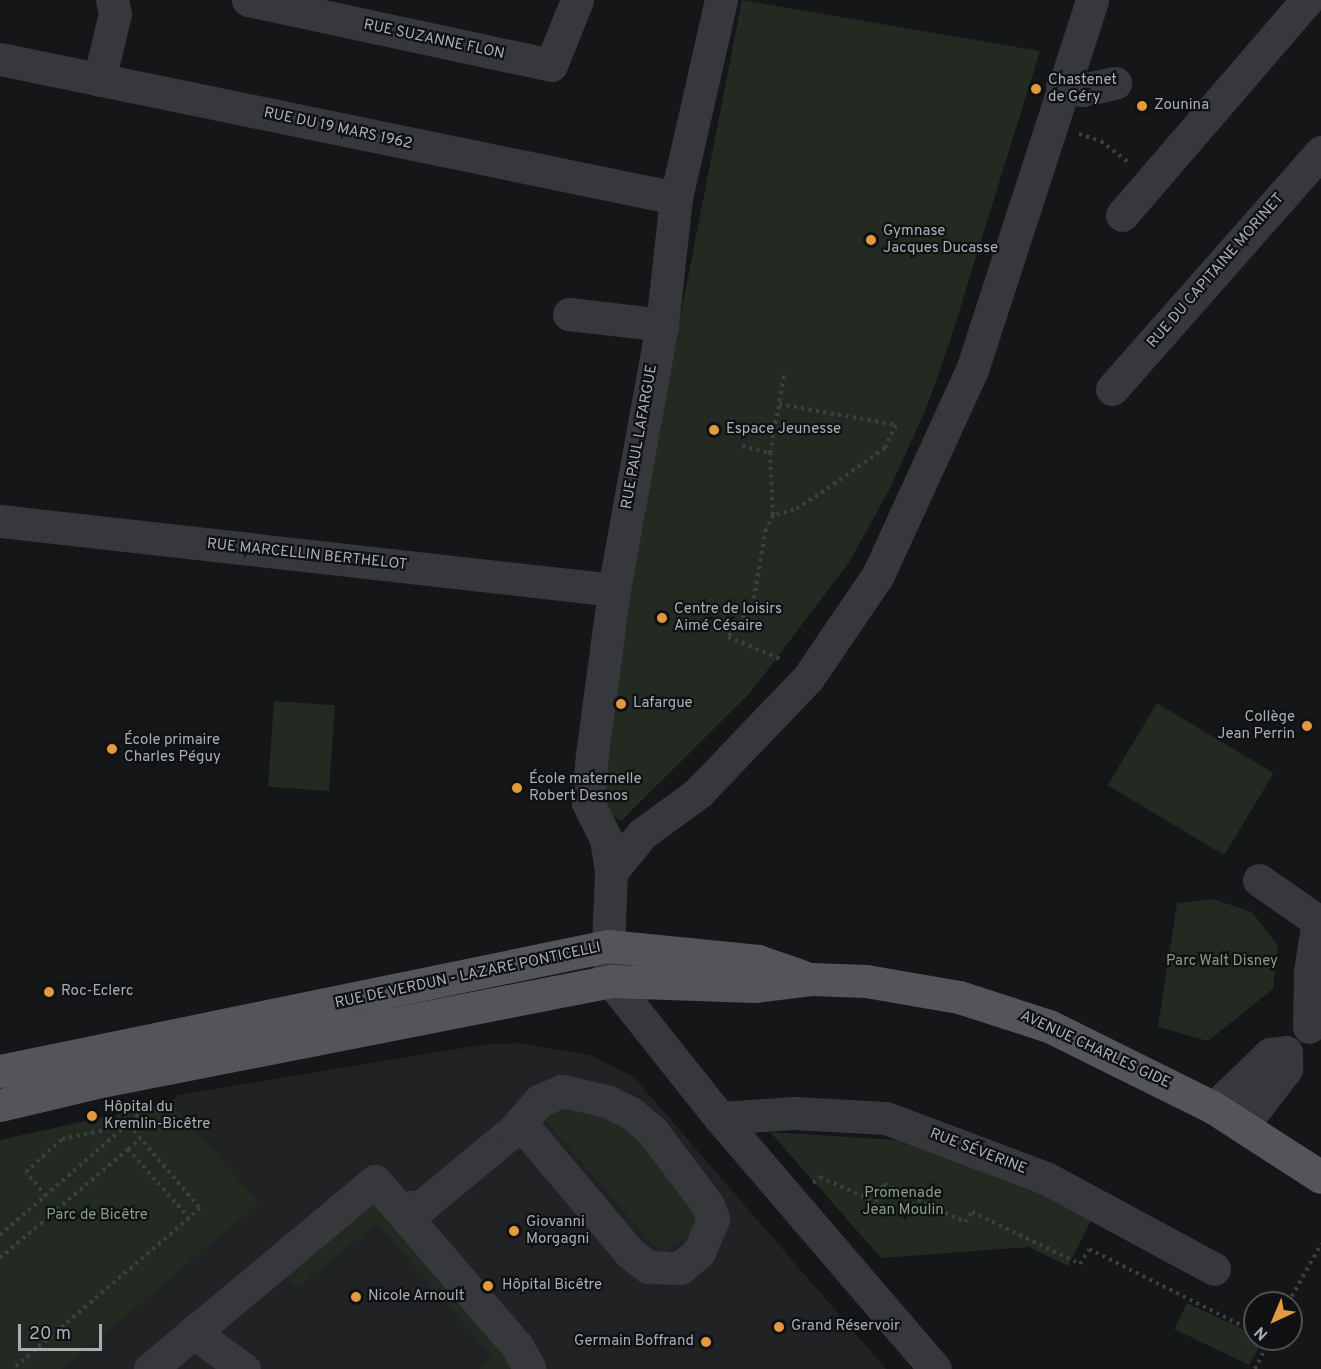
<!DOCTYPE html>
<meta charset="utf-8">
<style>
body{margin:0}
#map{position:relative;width:1321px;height:1369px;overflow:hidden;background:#151617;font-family:Overpass,sans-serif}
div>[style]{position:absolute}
.built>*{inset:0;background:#212224}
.green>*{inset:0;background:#222a22;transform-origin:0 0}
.path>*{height:4px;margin-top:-2px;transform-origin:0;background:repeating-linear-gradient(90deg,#3d3f43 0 3px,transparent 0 7.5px)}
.minor>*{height:33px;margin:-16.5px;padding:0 16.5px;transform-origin:16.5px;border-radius:16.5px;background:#37383c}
.major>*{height:33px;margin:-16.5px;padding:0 16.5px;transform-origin:16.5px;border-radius:16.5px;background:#53555b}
.dots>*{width:16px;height:16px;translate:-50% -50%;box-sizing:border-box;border:3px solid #101112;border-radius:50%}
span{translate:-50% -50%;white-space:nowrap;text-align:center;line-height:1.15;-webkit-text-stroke:4.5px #101112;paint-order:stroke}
.street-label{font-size:15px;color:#a8aeb6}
.poi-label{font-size:15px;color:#a8aeb6}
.left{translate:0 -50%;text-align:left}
.right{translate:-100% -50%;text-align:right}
.park-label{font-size:15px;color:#82a080}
.north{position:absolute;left:1243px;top:1291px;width:60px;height:60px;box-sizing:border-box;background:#101112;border:2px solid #4d5054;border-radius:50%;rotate:224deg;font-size:16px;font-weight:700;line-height:24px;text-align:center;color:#a8aeb6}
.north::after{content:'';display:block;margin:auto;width:21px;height:27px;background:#e5993f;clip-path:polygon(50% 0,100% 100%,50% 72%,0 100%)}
.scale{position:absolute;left:18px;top:1324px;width:84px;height:27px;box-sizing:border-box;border:3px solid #a8aeb6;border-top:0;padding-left:8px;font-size:18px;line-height:21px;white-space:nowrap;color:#a8aeb6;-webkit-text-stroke:4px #101112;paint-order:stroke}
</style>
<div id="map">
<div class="built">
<div style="clip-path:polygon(518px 1043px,590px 1055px,634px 1077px,886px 1369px,63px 1369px,258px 1203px,170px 1102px,178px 1095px,481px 1045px)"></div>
</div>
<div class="green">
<div style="clip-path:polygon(742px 0,1040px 51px,949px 344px,926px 409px,890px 488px,850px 561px,750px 693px,621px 821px,602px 809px,637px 539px)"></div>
<div style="left:274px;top:701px;width:61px;height:86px;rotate:4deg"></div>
<div style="left:1157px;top:703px;width:136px;height:96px;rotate:31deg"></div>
<div style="clip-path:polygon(1213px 899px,1252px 912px,1278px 946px,1273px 989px,1208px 1041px,1158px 1027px,1177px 903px)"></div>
<div style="clip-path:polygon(170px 1102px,259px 1203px,63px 1369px,0 1369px,0 1140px)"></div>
<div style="clip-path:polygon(564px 1102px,632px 1123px,693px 1199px,698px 1228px,664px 1253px,648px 1239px,539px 1113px)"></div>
<div style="clip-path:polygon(770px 1132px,895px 1140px,999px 1174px,1093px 1217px,1068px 1266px,1029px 1247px,881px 1258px)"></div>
<div style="clip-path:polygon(373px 1196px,505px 1355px,511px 1369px,479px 1369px,493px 1357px,377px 1223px,298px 1287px,285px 1276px)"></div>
<div style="clip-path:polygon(1187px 1303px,1255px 1335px,1255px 1339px,1263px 1339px,1249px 1365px,1174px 1329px)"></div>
</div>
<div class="path">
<div style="left:1079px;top:134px;width:23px;rotate:18deg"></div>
<div style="left:1101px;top:141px;width:36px;rotate:38deg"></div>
<div style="left:779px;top:404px;width:119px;rotate:10.2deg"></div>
<div style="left:896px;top:425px;width:25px;rotate:116deg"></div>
<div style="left:885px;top:448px;width:82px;rotate:145deg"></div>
<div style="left:818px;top:495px;width:28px;rotate:148deg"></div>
<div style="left:794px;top:510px;width:22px;rotate:167deg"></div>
<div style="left:773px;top:515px;width:16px;rotate:117deg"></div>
<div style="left:766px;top:529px;width:75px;rotate:100deg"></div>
<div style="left:753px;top:603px;width:42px;rotate:126.3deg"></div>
<div style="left:728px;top:637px;width:60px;rotate:22.7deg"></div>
<div style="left:742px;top:446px;width:29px;rotate:14deg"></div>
<div style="left:773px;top:515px;width:62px;rotate:-92.8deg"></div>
<div style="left:770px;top:453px;width:83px;rotate:-79.6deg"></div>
<div style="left:128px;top:1149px;width:16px;rotate:-40deg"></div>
<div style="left:813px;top:1183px;width:9px;rotate:-41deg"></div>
<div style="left:820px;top:1177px;width:61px;rotate:24.1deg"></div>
<div style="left:876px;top:1202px;width:20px;rotate:-66deg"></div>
<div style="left:884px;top:1184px;width:89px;rotate:25.1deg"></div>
<div style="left:965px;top:1222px;width:12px;rotate:-55deg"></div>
<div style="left:972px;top:1212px;width:120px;rotate:25.7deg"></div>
<div style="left:1080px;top:1264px;width:17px;rotate:-59deg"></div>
<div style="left:1089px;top:1249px;width:186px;rotate:26.6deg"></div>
<div style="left:46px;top:1196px;width:31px;rotate:-130deg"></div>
<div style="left:26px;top:1172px;width:49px;rotate:-42.5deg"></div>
<div style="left:62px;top:1139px;width:68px;rotate:-11.8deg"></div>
<div style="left:129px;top:1125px;width:109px;rotate:49.5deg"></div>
<div style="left:200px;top:1208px;width:15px;rotate:138deg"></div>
<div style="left:0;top:1235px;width:201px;rotate:-41deg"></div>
<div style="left:0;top:1258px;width:168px;rotate:-40.4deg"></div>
<div style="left:128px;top:1149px;width:92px;rotate:48.5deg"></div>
<div style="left:189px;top:1218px;width:232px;rotate:139.4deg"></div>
<div style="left:1288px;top:1303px;width:68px;rotate:-60.8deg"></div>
<div style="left:1255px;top:1369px;width:34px;rotate:-63deg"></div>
</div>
<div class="minor">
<div style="left:248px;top:0;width:310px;rotate:12.1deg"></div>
<div style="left:551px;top:65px;width:70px;rotate:-68.2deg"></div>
<div style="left:721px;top:0;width:203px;rotate:102.8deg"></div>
<div style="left:676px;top:198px;width:128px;rotate:96.3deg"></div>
<div style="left:662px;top:325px;width:269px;rotate:100.3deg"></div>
<div style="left:614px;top:590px;width:165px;rotate:97.6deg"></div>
<div style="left:592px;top:754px;width:49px;rotate:94.7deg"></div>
<div style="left:588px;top:803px;width:40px;rotate:63.4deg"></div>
<div style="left:606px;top:839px;width:33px;rotate:81deg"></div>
<div style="left:611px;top:872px;width:74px;rotate:92.3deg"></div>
<div style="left:608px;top:946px;width:35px;rotate:85deg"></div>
<div style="left:611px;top:981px;width:175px;rotate:51.5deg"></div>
<div style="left:720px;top:1118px;width:330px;rotate:49.4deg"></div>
<div style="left:0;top:59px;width:690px;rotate:11.62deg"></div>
<div style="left:99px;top:80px;width:68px;rotate:-76.4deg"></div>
<div style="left:115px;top:14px;width:14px;rotate:-102deg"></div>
<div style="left:1062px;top:85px;width:21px;rotate:14deg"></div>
<div style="left:1082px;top:90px;width:34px;rotate:-12deg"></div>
<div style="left:1122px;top:215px;width:284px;rotate:-49.3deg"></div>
<div style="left:569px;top:314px;width:94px;rotate:6.7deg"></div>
<div style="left:1112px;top:389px;width:316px;rotate:-48.6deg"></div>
<div style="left:0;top:521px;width:618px;rotate:6.41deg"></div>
<div style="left:611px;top:872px;width:49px;rotate:-50.8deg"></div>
<div style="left:642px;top:834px;width:69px;rotate:-36.2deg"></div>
<div style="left:698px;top:793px;width:159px;rotate:-46.3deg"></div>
<div style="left:808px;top:678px;width:125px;rotate:-55.8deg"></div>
<div style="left:878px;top:575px;width:226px;rotate:-65.4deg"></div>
<div style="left:972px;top:370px;width:389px;rotate:-72deg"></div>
<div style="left:1259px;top:880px;width:72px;rotate:34.8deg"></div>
<div style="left:1318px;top:921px;width:51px;rotate:99.1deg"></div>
<div style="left:1310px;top:971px;width:56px;rotate:91deg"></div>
<div style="left:1214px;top:1108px;width:78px;rotate:-44deg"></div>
<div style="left:1270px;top:1054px;width:16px;rotate:-7deg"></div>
<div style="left:720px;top:1118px;width:74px;rotate:-3.9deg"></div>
<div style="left:794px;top:1113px;width:92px;rotate:3.1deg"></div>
<div style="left:886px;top:1118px;width:171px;rotate:20.6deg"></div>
<div style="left:1046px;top:1178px;width:191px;rotate:28.4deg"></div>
<div style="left:1243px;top:1125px;width:71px;rotate:-52.5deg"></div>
<div style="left:1286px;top:1069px;width:17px;rotate:-90deg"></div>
<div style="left:400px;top:1208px;width:22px;rotate:-5deg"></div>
<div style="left:422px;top:1206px;width:119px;rotate:-39.6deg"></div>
<div style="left:514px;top:1130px;width:15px;rotate:11deg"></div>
<div style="left:529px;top:1133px;width:157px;rotate:49.9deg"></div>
<div style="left:630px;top:1253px;width:23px;rotate:38deg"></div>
<div style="left:648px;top:1267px;width:32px;rotate:2deg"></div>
<div style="left:680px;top:1268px;width:25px;rotate:-40deg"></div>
<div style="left:699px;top:1252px;width:36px;rotate:-67deg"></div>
<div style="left:713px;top:1219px;width:15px;rotate:-110deg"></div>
<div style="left:708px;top:1205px;width:93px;rotate:-127.1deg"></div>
<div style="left:652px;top:1131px;width:30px;rotate:-140deg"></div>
<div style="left:629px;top:1112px;width:25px;rotate:-154deg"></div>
<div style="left:606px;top:1101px;width:45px;rotate:-167.2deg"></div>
<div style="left:562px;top:1091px;width:25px;rotate:157deg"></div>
<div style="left:539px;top:1101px;width:38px;rotate:131deg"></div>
<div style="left:193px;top:1332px;width:63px;rotate:36deg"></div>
<div style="left:150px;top:1369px;width:293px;rotate:-39.9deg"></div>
<div style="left:375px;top:1181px;width:218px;rotate:49.3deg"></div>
<div style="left:517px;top:1346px;width:26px;rotate:61deg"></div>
</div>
<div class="major">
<div style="left:0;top:1071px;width:621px;rotate:-11.62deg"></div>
<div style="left:608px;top:946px;width:151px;rotate:5.7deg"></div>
<div style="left:758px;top:961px;width:46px;rotate:19.2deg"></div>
<div style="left:0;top:1105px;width:104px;rotate:-13.4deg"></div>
<div style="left:101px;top:1081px;width:520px;rotate:-11.09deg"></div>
<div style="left:611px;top:981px;width:143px;rotate:2deg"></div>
<div style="left:754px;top:986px;width:57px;rotate:-7deg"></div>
<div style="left:811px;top:979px;width:55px;rotate:2.1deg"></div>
<div style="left:866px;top:981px;width:94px;rotate:9.8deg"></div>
<div style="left:959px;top:997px;width:95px;rotate:17.9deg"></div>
<div style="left:1049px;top:1026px;width:184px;rotate:26.4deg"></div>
<div style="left:1214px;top:1108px;width:127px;rotate:32.8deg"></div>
</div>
<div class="dots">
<div style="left:1036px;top:89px;background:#e5993f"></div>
<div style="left:1142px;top:106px;background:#e5993f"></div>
<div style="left:871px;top:240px;background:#e5993f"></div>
<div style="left:714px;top:430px;background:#e5993f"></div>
<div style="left:662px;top:618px;background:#e5993f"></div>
<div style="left:621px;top:704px;background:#e5993f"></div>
<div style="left:1307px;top:726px;background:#e5993f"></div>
<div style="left:112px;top:749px;background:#e5993f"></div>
<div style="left:517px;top:788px;background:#e5993f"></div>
<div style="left:49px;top:992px;background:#e5993f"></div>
<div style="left:92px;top:1116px;background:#e5993f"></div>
<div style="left:514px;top:1231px;background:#e5993f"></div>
<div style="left:488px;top:1286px;background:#e5993f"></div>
<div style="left:356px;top:1297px;background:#e5993f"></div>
<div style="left:779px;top:1327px;background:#e5993f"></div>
<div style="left:706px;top:1342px;background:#e5993f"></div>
</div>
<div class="street-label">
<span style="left:434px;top:40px;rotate:12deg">RUE SUZANNE FLON</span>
<span style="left:338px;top:129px;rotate:12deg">RUE DU 19 MARS 1962</span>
<span style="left:1216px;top:271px;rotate:-49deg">RUE DU CAPITAINE MORINET</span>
<span style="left:640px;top:437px;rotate:-80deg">RUE PAUL LAFARGUE</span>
<span style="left:307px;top:555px;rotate:6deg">RUE MARCELLIN BERTHELOT</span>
<span style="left:468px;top:976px;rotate:-12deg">RUE DE VERDUN - LAZARE PONTICELLI</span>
<span style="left:1095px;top:1050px;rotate:25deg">AVENUE CHARLES GIDE</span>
<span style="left:978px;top:1152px;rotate:21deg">RUE SÉVERINE</span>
</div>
<div class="poi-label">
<span class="left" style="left:1048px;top:89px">Chastenet<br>de Géry</span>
<span class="left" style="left:1154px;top:106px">Zounina</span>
<span class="left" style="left:883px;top:240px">Gymnase<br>Jacques Ducasse</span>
<span class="left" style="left:726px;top:430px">Espace Jeunesse</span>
<span class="left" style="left:674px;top:618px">Centre de loisirs<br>Aimé Césaire</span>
<span class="left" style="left:633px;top:704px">Lafargue</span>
<span class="right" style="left:1295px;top:726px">Collège<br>Jean Perrin</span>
<span class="left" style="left:124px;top:749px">École primaire<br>Charles Péguy</span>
<span class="left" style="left:529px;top:788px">École maternelle<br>Robert Desnos</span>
<span class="left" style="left:61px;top:992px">Roc-Eclerc</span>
<span class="left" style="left:104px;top:1116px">Hôpital du<br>Kremlin-Bicêtre</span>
<span class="left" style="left:526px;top:1231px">Giovanni<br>Morgagni</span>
<span class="left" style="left:502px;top:1286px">Hôpital Bicêtre</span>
<span class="left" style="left:368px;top:1297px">Nicole Arnoult</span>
<span class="left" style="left:791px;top:1327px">Grand Réservoir</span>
<span class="right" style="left:694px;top:1342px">Germain Boffrand</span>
</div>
<div class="park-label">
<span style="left:1222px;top:962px">Parc Walt Disney</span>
<span style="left:903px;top:1202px">Promenade<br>Jean Moulin</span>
<span style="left:97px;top:1216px">Parc de Bicêtre</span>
</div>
<div class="north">N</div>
<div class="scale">20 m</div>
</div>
